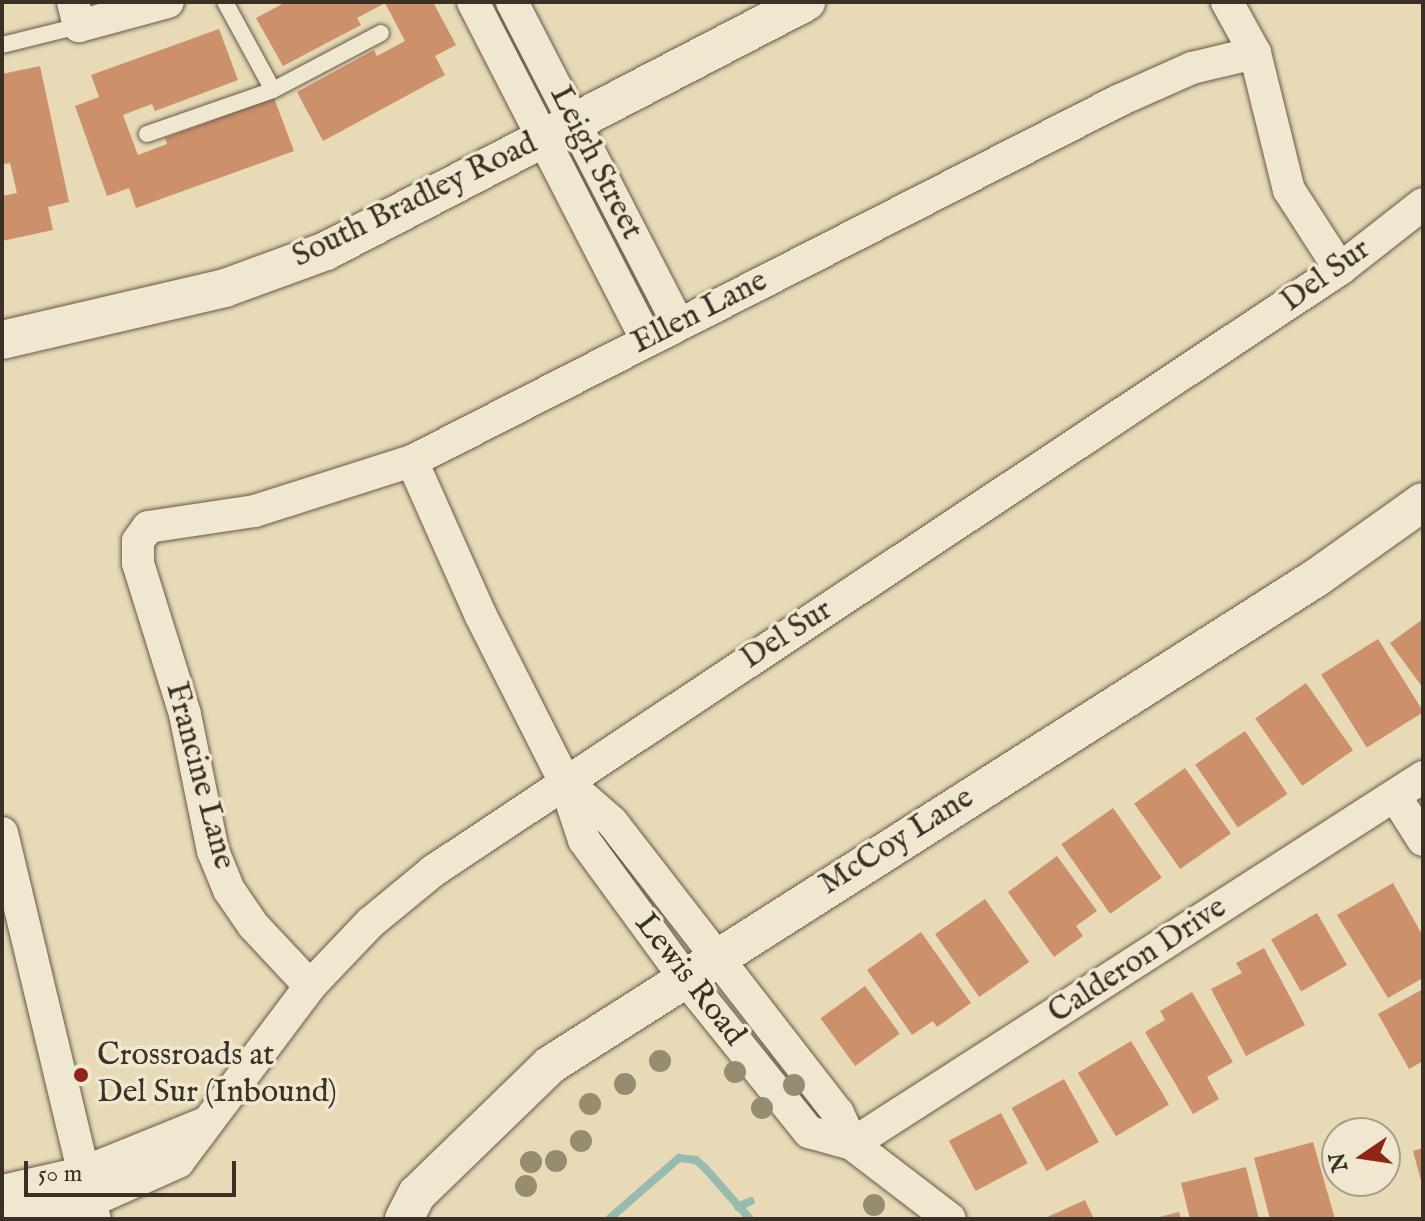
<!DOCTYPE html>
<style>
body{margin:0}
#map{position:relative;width:1425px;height:1221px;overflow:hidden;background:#e8dab7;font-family:"IM FELL English",serif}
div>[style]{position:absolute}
.stream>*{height:8px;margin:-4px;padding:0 4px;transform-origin:4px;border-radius:4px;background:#97bbaf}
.building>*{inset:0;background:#cc906b;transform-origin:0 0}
.roads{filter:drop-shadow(0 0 2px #665a4a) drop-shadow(0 0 2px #665a4a)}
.service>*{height:16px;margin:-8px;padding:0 8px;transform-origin:8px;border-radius:8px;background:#f0e7d0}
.minor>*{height:32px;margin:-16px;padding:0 16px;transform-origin:16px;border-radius:16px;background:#f0e7d0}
.tertiary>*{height:38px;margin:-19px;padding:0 19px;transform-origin:19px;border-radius:19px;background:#f0e7d0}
.trees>*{width:22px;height:22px;margin:-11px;border-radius:50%;background:#968c72}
.dots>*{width:22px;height:22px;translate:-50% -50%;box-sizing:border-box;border:4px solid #f0e7d0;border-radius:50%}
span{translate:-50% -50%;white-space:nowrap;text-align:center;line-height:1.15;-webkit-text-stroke:7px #f0e7d0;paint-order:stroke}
.street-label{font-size:32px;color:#3a3025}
.poi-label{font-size:32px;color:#3a3025}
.left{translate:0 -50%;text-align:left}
.frame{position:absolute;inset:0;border:4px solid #3a3025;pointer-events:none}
.north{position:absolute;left:1321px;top:1117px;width:80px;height:80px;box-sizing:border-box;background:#f0e7d0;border:2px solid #a79e8c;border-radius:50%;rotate:257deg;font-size:22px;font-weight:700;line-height:32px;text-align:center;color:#3a3025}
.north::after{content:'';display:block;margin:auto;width:28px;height:36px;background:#8f2418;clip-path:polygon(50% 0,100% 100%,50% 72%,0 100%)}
.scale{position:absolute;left:24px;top:1161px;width:212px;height:36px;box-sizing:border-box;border:4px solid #3a3025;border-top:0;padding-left:10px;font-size:24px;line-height:28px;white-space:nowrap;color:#3a3025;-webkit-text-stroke:6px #f0e7d0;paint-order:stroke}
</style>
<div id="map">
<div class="stream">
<div style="left:738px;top:1207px;width:14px;rotate:-25deg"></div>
<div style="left:609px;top:1219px;width:93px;rotate:-41.1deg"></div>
<div style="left:679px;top:1158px;width:17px;rotate:7deg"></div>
<div style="left:696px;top:1160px;width:13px;rotate:42deg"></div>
<div style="left:706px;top:1169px;width:67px;rotate:48.7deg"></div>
</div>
<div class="building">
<div style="clip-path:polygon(286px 2px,433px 2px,456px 45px,435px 56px,445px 75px,323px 141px,297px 92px,374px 50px,377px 56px,405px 41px,385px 3px,357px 18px,361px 25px,283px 66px,256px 18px)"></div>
<div style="clip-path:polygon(219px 29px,238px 80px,155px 111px,152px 104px,123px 115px,138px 155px,167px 144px,165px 138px,274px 98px,294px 151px,136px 208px,129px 188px,107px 196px,75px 106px,99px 97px,91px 75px)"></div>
<div style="clip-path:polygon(40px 66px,69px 202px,48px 207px,53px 230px,2px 241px,2px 196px,17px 193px,10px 163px,4px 164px,2px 154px,2px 74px)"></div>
<div style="clip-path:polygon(1423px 619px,1423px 688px,1390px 643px)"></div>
<div style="left:1378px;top:639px;width:86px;height:67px;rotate:58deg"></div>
<div style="left:1306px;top:683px;width:82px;height:62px;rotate:55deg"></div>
<div style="left:1245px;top:731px;width:76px;height:60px;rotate:56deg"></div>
<div style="left:1185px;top:768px;width:80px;height:62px;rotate:55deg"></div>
<div style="left:1113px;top:808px;width:85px;height:63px;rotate:55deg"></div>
<div style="clip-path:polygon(1057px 856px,1097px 911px,1076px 926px,1083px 936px,1054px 957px,1008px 892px)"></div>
<div style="clip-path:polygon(1393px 883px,1423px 936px,1423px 978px,1388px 998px,1337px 915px)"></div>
<div style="left:985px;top:899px;width:77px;height:61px;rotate:55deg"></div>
<div style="left:1317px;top:913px;width:60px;height:53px;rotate:60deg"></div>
<div style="clip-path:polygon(921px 932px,971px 1003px,937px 1027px,933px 1021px,912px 1035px,867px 970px)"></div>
<div style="clip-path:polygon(1264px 948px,1305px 1025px,1246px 1056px,1211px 989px,1242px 973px,1236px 963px)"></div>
<div style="left:865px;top:986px;width:59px;height:55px;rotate:54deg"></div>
<div style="clip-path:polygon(1423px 989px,1423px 1061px,1409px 1069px,1378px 1014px)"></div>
<div style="clip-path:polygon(1192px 992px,1233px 1062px,1207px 1077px,1219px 1099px,1193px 1114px,1145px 1032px,1165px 1020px,1160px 1011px)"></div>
<div style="left:1131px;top:1041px;width:74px;height:62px;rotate:59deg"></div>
<div style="left:1064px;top:1079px;width:72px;height:60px;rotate:61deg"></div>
<div style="left:1001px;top:1113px;width:57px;height:59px;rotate:62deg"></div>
<div style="clip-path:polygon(1313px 1142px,1335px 1219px,1270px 1219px,1254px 1158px)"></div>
<div style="clip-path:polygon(1423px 1148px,1423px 1184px,1422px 1184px,1413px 1151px)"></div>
<div style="clip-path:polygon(1246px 1167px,1259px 1219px,1190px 1219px,1181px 1183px)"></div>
<div style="clip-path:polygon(1085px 1200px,1094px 1219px,1043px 1219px)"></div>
<div style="clip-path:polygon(1179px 1212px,1181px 1219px,1155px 1219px,1155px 1218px)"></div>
</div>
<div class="roads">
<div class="service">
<div style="left:225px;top:2px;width:100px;rotate:61.4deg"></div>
<div style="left:2px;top:45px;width:79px;rotate:-13.9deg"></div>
<div style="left:147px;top:134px;width:133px;rotate:-19.2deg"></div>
<div style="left:273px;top:90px;width:122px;rotate:-27.8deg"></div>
</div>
<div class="minor">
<div style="left:73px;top:2px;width:25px;rotate:76deg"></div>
<div style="left:79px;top:26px;width:92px;rotate:-15.1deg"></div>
<div style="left:473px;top:2px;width:380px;rotate:62.8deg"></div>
<div style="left:512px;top:2px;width:362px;rotate:62.7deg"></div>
<div style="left:1227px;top:2px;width:58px;rotate:61.2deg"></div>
<div style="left:1255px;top:53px;width:141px;rotate:76.1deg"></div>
<div style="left:1289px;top:190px;width:94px;rotate:57.2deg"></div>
<div style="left:412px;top:461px;width:167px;rotate:66deg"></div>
<div style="left:480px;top:614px;width:186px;rotate:63.2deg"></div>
<div style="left:564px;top:780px;width:63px;rotate:71.6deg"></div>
<div style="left:584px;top:840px;width:171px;rotate:53.8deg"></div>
<div style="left:685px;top:978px;width:198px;rotate:51.2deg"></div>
<div style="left:809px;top:1132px;width:45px;rotate:15.6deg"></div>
<div style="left:852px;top:1144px;width:123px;rotate:37.4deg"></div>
<div style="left:565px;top:781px;width:62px;rotate:41.1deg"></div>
<div style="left:612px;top:822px;width:368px;rotate:52.2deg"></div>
<div style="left:838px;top:1113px;width:34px;rotate:66deg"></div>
<div style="left:1395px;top:796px;width:52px;rotate:57.5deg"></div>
<div style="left:2px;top:833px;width:397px;rotate:76.5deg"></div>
<div style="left:310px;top:986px;width:83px;rotate:-133.1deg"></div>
<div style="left:253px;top:925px;width:42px;rotate:-124.4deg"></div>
<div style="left:229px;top:890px;width:42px;rotate:-112.3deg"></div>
<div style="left:213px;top:851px;width:140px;rotate:-101.6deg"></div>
<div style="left:185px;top:714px;width:158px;rotate:-107.3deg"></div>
<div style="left:138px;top:563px;width:22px;rotate:-90deg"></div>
<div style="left:138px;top:541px;width:17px;rotate:-54deg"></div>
<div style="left:148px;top:527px;width:108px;rotate:-8.5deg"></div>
<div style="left:255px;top:511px;width:165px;rotate:-17.7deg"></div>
<div style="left:412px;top:461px;width:795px;rotate:-27.02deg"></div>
<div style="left:1120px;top:100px;width:79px;rotate:-24deg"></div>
<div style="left:1192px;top:68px;width:65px;rotate:-13.4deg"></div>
<div style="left:852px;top:1144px;width:679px;rotate:-32.73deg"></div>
<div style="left:2px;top:1191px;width:82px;rotate:-12.7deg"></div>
<div style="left:82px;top:1173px;width:131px;rotate:-22deg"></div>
<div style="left:14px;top:1219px;width:77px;rotate:-12.8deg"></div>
<div style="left:89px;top:1202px;width:98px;rotate:-24.2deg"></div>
<div style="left:178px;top:1162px;width:220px;rotate:-53.1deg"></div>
<div style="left:310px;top:986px;width:87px;rotate:-46.4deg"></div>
<div style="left:370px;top:923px;width:82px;rotate:-39.5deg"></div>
<div style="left:433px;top:871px;width:1089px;rotate:-33.57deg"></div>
<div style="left:1340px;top:269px;width:105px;rotate:-38.1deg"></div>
</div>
<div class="tertiary">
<div style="left:2px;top:340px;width:229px;rotate:-13.1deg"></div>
<div style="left:225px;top:288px;width:108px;rotate:-20.1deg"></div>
<div style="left:326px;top:251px;width:541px;rotate:-27.42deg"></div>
<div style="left:404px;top:1219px;width:28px;rotate:-63deg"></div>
<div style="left:417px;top:1194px;width:185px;rotate:-44.1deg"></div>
<div style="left:550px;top:1065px;width:908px;rotate:-32.45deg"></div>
<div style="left:1316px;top:578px;width:131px;rotate:-35.4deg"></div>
</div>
</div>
<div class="trees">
<div style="left:660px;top:1061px"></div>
<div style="left:735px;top:1072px"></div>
<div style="left:625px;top:1084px"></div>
<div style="left:794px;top:1085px"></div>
<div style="left:590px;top:1104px"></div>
<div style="left:762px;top:1108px"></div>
<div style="left:581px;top:1141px"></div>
<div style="left:556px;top:1161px"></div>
<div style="left:531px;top:1162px"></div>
<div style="left:526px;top:1186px"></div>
<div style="left:874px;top:1205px"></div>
</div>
<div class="dots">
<div style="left:81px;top:1075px;background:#8f2418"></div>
</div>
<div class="street-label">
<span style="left:595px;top:163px;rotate:63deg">Leigh Street</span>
<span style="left:415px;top:201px;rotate:-26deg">South Bradley Road</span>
<span style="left:1326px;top:276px;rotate:-36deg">Del Sur</span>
<span style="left:700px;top:313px;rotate:-27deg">Ellen Lane</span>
<span style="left:787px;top:635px;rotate:-33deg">Del Sur</span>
<span style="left:199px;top:776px;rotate:75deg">Francine Lane</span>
<span style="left:897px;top:842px;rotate:-32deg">McCoy Lane</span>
<span style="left:1138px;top:961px;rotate:-33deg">Calderon Drive</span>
<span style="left:689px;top:980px;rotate:52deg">Lewis Road</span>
</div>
<div class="poi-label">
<span class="left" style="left:97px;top:1075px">Crossroads at<br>Del Sur (Inbound)</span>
</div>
<div class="frame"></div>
<div class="north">N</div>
<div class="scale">50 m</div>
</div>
